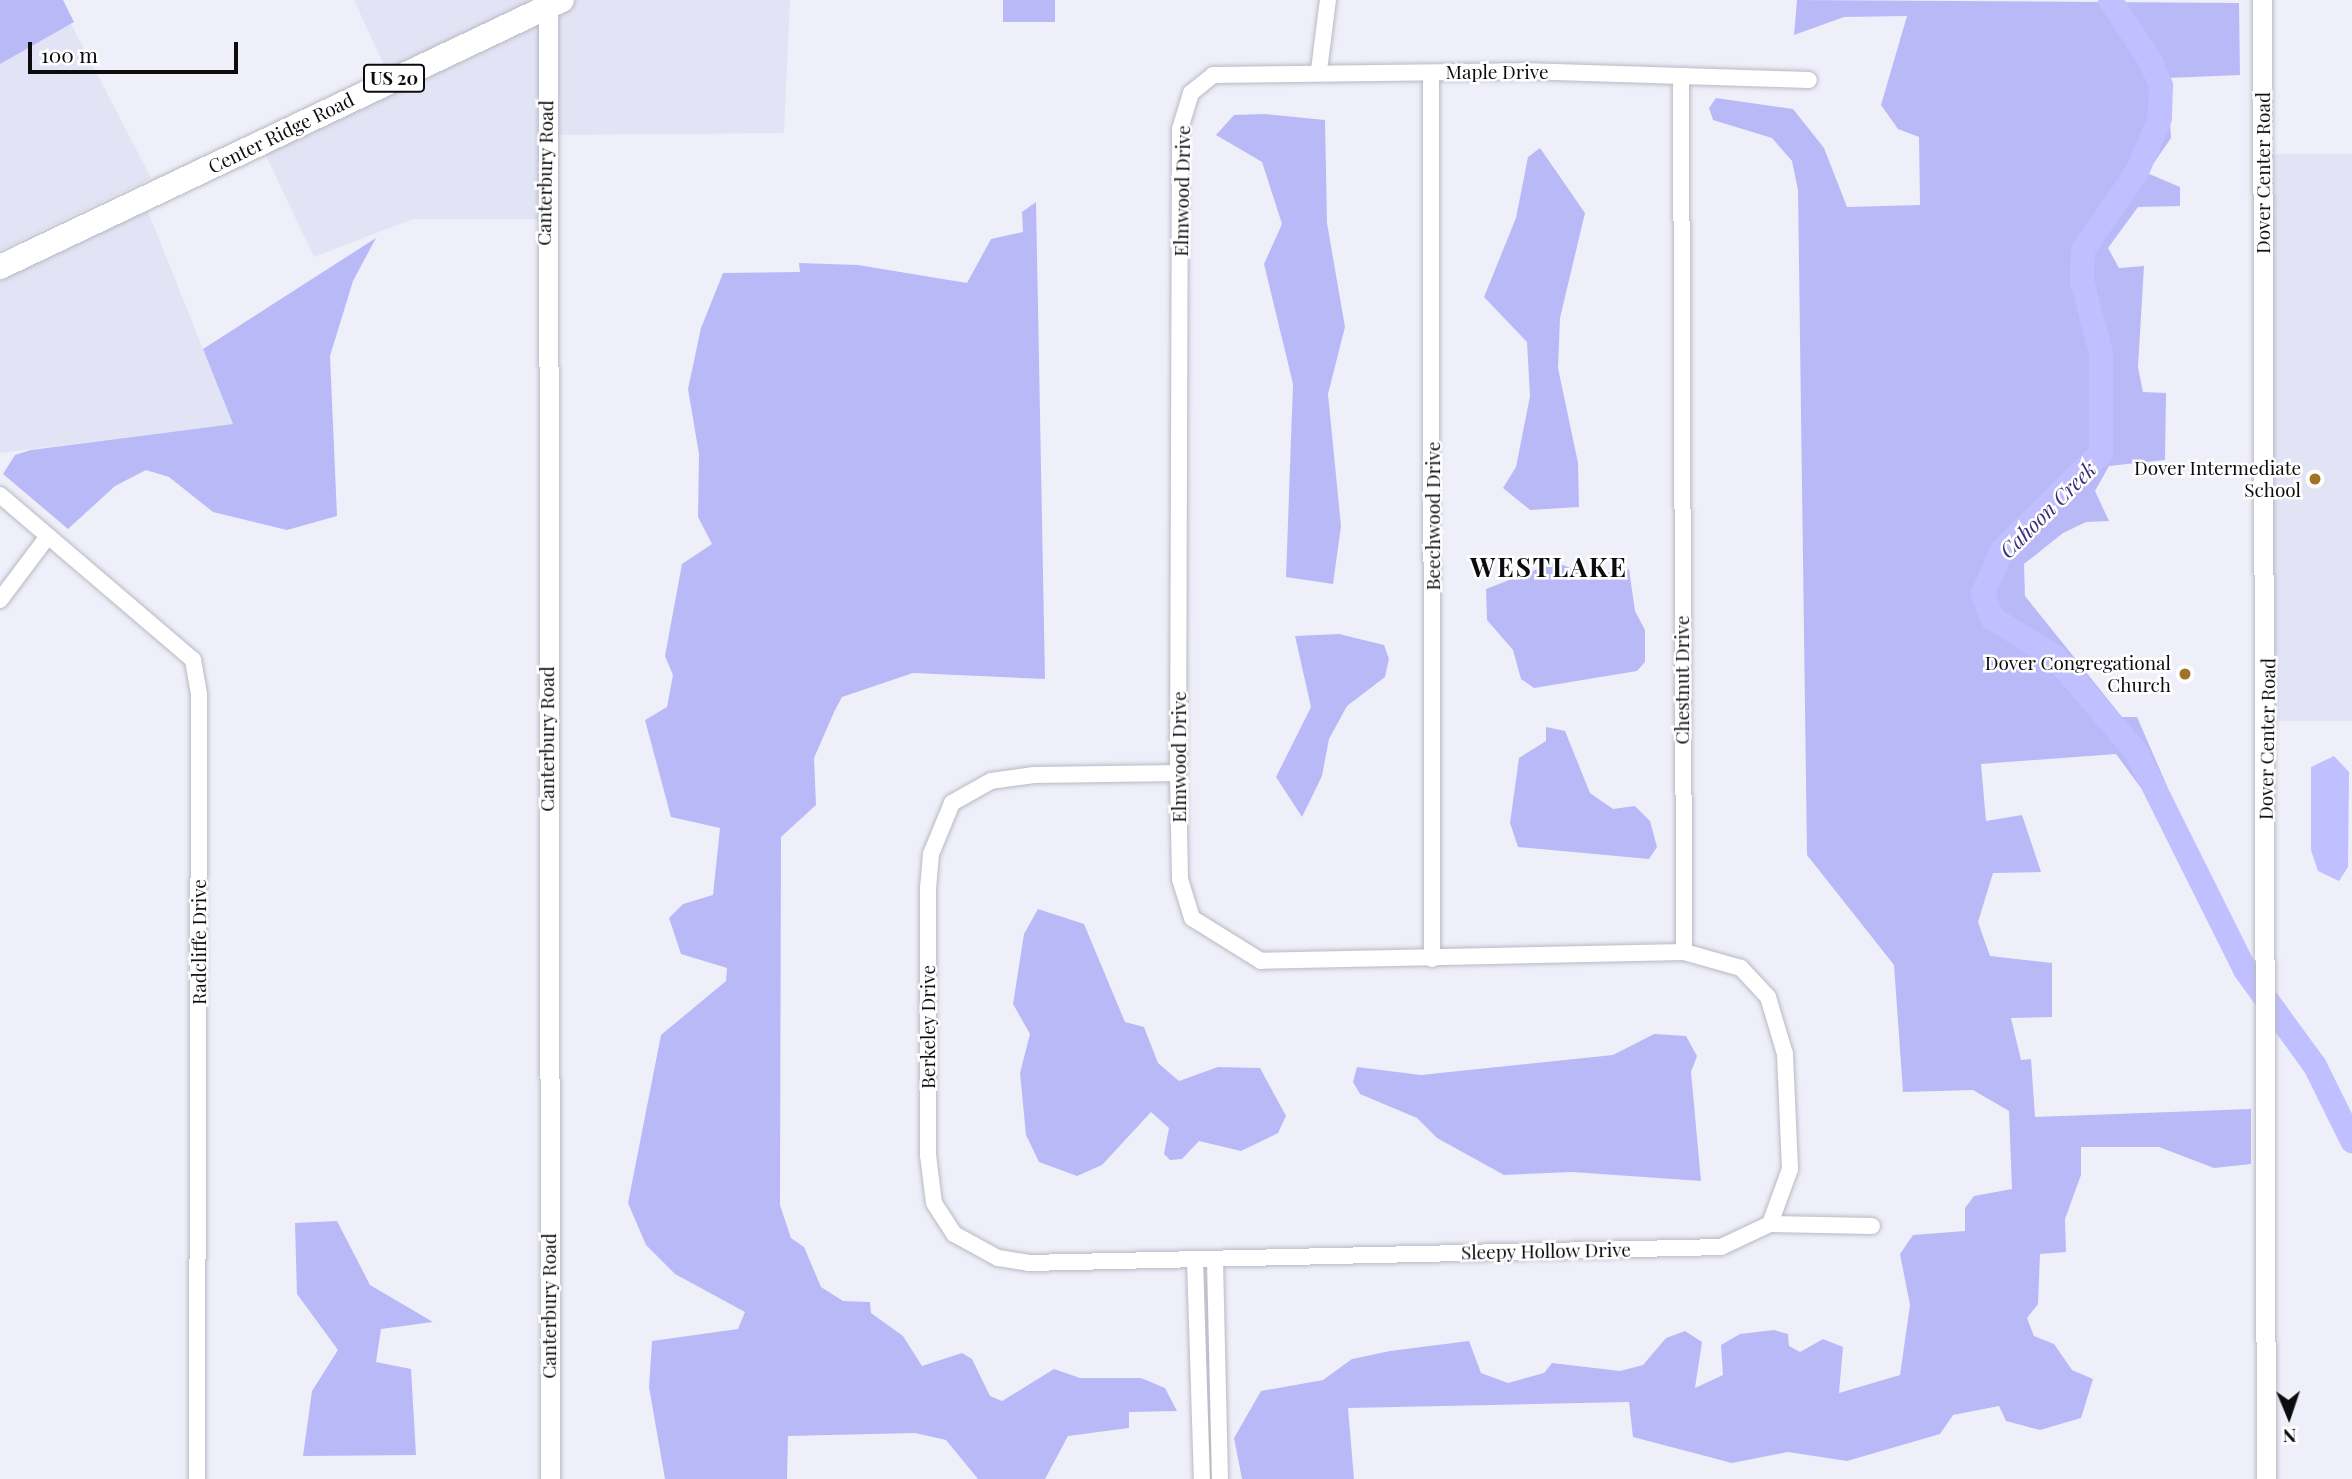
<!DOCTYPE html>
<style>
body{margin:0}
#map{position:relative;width:2352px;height:1479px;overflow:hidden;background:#efeffa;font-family:"Playfair Display",serif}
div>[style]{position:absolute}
.built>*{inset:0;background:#e2e3f4;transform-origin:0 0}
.forest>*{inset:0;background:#bab9f8;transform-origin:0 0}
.water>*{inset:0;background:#c0bfff}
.river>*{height:24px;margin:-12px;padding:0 12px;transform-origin:12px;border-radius:12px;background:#c0bfff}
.roads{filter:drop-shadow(0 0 2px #b9b9c4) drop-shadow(0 0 2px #b9b9c4)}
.minor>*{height:16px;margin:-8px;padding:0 8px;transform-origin:8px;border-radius:8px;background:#fff}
.tertiary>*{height:19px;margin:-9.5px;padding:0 9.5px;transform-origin:9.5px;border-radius:9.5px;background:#fff}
.primary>*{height:24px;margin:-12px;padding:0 12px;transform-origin:12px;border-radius:12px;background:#fff}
.dots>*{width:19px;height:19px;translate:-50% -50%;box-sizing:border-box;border:4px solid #fff;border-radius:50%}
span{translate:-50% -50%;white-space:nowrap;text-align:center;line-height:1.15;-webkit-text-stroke:5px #fff;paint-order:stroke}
.shield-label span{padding:2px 5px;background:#fff;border:2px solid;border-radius:5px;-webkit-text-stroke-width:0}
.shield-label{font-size:18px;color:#0c0c0f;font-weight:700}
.street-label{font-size:19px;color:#0c0c0f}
.poi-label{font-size:19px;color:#0c0c0f}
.right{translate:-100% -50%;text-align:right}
.water-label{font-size:21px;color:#392f77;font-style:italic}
.district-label{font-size:26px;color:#0c0c0f;font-weight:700;letter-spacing:2px}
.north{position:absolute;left:2254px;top:1381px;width:70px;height:70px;-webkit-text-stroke:5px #fff;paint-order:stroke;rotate:178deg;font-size:19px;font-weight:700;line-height:28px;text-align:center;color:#0c0c0f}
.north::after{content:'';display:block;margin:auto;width:24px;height:32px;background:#0c0c0f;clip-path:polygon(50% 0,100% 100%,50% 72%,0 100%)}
.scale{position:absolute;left:28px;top:42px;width:210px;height:32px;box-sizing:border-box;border:4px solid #0c0c0f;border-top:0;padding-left:9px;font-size:21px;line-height:24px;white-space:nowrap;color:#0c0c0f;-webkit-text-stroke:5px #fff;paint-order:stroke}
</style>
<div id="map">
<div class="built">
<div style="clip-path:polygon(354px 0,538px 0,387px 72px)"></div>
<div style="clip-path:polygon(562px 0,790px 0,784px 133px,546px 135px,545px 219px,413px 219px,314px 257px,260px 143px)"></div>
<div style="clip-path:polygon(68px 18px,151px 178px,0 250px,0 53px)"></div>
<div style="left:2352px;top:154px;width:567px;height:79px;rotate:90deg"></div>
<div style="clip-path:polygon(143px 199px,233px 424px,0 453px,0 267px)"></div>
</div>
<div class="forest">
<div style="clip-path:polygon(0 0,63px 0,74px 22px,0 64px)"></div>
<div style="left:1003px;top:0;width:52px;height:22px"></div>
<div style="clip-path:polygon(1797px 0,2239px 3px,2240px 75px,2167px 78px,2171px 138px,2147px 173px,2180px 187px,2180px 206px,2138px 207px,2108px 248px,2119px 268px,2144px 266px,2138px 367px,2143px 392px,2166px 393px,2165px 460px,2109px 466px,2095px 491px,2109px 521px,2086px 522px,2063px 533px,2024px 564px,2025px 596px,2122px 717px,2137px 717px,2167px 786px,2141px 788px,2116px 754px,1981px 764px,1986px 821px,2022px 815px,2041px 872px,1993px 873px,1978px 922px,1990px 956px,2052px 963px,2052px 1017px,2011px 1018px,2021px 1060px,2031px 1059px,2035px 1117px,2251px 1109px,2251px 1164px,2214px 1168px,2159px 1147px,2081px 1147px,2081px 1175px,2065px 1219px,2066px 1252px,2040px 1254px,2038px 1304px,2027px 1318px,2034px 1336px,2054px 1344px,2072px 1370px,2093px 1379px,2081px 1418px,2040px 1430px,2006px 1421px,1999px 1406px,1953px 1415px,1940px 1434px,1847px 1461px,1788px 1452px,1732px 1463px,1633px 1437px,1629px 1402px,1348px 1408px,1354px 1479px,1242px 1479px,1234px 1438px,1261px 1391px,1323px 1380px,1352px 1359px,1390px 1351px,1469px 1341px,1481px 1373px,1508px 1383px,1544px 1373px,1552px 1363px,1620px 1371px,1643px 1365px,1666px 1338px,1685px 1331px,1702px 1342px,1695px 1388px,1723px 1375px,1721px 1345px,1740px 1334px,1774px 1330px,1788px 1334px,1789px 1346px,1800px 1352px,1823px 1339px,1843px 1347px,1839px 1393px,1900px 1375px,1910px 1305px,1900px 1254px,1913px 1235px,1965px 1231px,1965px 1208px,1974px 1196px,2012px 1189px,2009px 1111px,1973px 1090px,1903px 1092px,1894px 965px,1807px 855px,1798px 190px,1792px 161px,1772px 138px,1713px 120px,1709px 108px,1716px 98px,1793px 109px,1824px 148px,1847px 207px,1920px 205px,1919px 137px,1898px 129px,1881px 105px,1907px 16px,1844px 17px,1794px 35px)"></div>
<div style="clip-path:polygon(1265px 114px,1325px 120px,1327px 223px,1345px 327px,1328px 394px,1341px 526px,1333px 584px,1286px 577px,1293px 384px,1264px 264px,1282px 224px,1262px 162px,1216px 135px,1234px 115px)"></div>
<div style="clip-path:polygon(1540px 148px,1585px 213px,1560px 318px,1558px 368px,1578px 463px,1579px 507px,1530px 510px,1503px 488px,1516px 467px,1530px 396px,1527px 342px,1484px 297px,1516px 218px,1528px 157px)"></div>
<div style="clip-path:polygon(1036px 202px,1045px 679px,913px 673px,842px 697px,835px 710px,814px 758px,816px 805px,781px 837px,780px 1205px,791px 1238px,804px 1247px,821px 1287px,843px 1301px,870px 1302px,871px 1313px,903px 1336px,922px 1366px,962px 1353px,972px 1359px,990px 1396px,1002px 1401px,1054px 1369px,1080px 1378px,1141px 1378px,1165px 1388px,1177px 1411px,1129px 1412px,1129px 1428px,1068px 1436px,1045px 1479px,978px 1479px,946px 1440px,915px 1433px,788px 1436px,787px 1479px,665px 1479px,649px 1387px,652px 1341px,738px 1329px,745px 1312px,675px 1274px,646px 1245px,628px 1203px,661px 1035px,726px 981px,727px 968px,681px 954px,669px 918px,683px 904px,713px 895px,720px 828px,671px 817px,645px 720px,667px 707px,673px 675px,665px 656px,682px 564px,712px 544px,698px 517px,699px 454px,688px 389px,701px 328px,723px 273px,800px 272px,799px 263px,858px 265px,967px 283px,991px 239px,1023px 232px,1022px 212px)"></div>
<div style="clip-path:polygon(376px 238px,353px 281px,330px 356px,337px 516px,287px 530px,213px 512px,169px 477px,146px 470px,115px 486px,68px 529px,3px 474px,15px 455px,31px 450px,233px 424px,203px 349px)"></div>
<div style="clip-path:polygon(1556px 562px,1589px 576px,1629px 569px,1635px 611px,1645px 630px,1645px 662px,1637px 671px,1534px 688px,1521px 679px,1513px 650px,1487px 620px,1486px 589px)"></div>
<div style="clip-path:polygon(1339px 634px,1384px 645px,1389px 659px,1385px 677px,1347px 706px,1329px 739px,1322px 776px,1302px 817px,1276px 777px,1311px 707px,1295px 636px)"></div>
<div style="clip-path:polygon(1546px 727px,1565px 731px,1590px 793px,1613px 809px,1635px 806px,1650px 821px,1657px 847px,1649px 859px,1518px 847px,1510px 823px,1519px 758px,1546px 741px)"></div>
<div style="clip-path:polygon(1038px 909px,1084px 924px,1125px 1022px,1144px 1027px,1158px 1063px,1179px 1081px,1218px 1067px,1260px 1068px,1286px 1116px,1278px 1133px,1241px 1151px,1199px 1141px,1182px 1159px,1170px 1160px,1164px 1154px,1169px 1128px,1151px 1112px,1102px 1165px,1077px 1176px,1039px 1162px,1026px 1135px,1020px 1073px,1030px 1034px,1013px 1004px,1024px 934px)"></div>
<div style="clip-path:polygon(1654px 1034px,1686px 1036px,1697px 1056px,1691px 1072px,1701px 1181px,1572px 1172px,1504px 1175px,1437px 1138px,1417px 1118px,1360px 1094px,1353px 1082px,1357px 1067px,1421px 1075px,1613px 1055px)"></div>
<div style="clip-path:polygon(337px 1221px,370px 1285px,433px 1322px,381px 1329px,376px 1362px,411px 1369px,416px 1455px,303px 1456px,312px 1391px,338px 1350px,297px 1294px,295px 1223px)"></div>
</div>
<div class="water">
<div style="clip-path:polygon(2334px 756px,2349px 772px,2348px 867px,2339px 881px,2318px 871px,2311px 850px,2311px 767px)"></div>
</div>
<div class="river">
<div style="left:2110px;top:0;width:74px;rotate:56.5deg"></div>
<div style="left:2151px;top:62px;width:26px;rotate:67deg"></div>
<div style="left:2161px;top:86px;width:32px;rotate:92deg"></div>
<div style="left:2160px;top:118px;width:59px;rotate:113.1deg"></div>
<div style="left:2137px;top:172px;width:95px;rotate:124.7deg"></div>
<div style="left:2083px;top:250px;width:31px;rotate:92deg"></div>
<div style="left:2082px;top:281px;width:75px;rotate:75.4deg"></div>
<div style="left:2101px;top:354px;width:99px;rotate:90deg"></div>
<div style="left:2101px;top:453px;width:139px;rotate:135.6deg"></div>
<div style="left:2002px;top:550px;width:48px;rotate:113.4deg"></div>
<div style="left:1983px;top:594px;width:26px;rotate:69deg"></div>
<div style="left:1992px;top:618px;width:74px;rotate:31.8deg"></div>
<div style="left:2055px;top:657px;width:126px;rotate:49.5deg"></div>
<div style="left:2137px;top:753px;width:242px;rotate:63.5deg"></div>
<div style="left:2245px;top:970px;width:119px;rotate:53.9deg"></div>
<div style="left:2315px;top:1066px;width:84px;rotate:63.7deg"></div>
</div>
<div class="roads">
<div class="minor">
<div style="left:1319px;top:70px;width:71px;rotate:-82.7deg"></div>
<div style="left:1431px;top:73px;width:886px;rotate:89.94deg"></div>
<div style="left:1681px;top:76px;width:876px;rotate:89.8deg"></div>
<div style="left:0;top:495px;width:254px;rotate:40.5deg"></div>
<div style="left:193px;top:660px;width:36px;rotate:80deg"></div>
<div style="left:199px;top:695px;width:784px;rotate:90.15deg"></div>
<div style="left:0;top:600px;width:80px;rotate:-53.1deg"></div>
<div style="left:1178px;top:773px;width:144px;rotate:179.2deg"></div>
<div style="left:1034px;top:775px;width:43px;rotate:172.1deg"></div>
<div style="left:991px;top:781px;width:45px;rotate:150.6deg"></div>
<div style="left:952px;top:803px;width:55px;rotate:112.4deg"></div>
<div style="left:931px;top:854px;width:34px;rotate:95deg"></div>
<div style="left:928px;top:888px;width:267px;rotate:90deg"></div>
<div style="left:928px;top:1155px;width:48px;rotate:82.9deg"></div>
<div style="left:934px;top:1203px;width:37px;rotate:57deg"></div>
<div style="left:954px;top:1234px;width:50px;rotate:28.6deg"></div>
<div style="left:998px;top:1258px;width:30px;rotate:9deg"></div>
<div style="left:1028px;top:1263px;width:693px;rotate:-1.32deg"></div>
<div style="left:1721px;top:1247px;width:54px;rotate:-25.1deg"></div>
<div style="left:1770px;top:1224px;width:102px;rotate:1.1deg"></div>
<div style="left:1770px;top:1224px;width:59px;rotate:-70deg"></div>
<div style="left:1790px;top:1169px;width:115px;rotate:-92.5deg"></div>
<div style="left:1785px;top:1054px;width:59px;rotate:-106.6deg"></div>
<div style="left:1768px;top:997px;width:40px;rotate:-133deg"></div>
<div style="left:1741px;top:968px;width:59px;rotate:-164.3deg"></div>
<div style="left:1684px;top:952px;width:423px;rotate:178.8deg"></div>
<div style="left:1261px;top:961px;width:81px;rotate:-148.1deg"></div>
<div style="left:1192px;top:918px;width:41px;rotate:-107.1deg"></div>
<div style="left:1180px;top:879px;width:106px;rotate:-91.1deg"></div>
<div style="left:1178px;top:773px;width:644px;rotate:-89.82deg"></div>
<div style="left:1180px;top:129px;width:38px;rotate:-73deg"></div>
<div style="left:1191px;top:93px;width:28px;rotate:-39deg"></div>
<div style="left:1213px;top:75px;width:309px;rotate:-0.7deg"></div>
<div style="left:1522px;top:71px;width:287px;rotate:1.8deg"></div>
<div style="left:1195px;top:1260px;width:219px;rotate:88.2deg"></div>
<div style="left:1215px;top:1260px;width:219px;rotate:88.7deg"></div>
</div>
<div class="tertiary">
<div style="left:548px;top:0;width:1479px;rotate:89.92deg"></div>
<div style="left:2262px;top:0;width:1479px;rotate:89.85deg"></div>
</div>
<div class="primary">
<div style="left:0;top:267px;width:622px;rotate:-25.41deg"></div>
</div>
</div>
<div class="dots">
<div style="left:2315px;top:479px;background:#a27226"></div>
<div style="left:2185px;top:674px;background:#a27226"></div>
</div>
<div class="shield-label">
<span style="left:394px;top:78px">US 20</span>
</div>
<div class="street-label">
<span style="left:1497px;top:72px">Maple Drive</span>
<span style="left:281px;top:133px;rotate:-26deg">Center Ridge Road</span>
<span style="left:545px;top:173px;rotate:-89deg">Canterbury Road</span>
<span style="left:2263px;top:173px;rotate:-90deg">Dover Center Road</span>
<span style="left:1182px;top:191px;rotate:-89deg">Elmwood Drive</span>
<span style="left:1433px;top:516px;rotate:-90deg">Beechwood Drive</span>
<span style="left:1682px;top:680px;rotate:-90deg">Chestnut Drive</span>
<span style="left:547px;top:739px;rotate:-90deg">Canterbury Road</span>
<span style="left:2267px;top:739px;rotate:-89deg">Dover Center Road</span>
<span style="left:1179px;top:757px;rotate:-90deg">Elmwood Drive</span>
<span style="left:199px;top:942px;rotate:-90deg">Radcliffe Drive</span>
<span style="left:928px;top:1027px;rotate:-90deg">Berkeley Drive</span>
<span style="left:1546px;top:1251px;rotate:-1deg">Sleepy Hollow Drive</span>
<span style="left:549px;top:1306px;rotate:-90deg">Canterbury Road</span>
</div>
<div class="poi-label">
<span class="right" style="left:2301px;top:479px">Dover Intermediate<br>School</span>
<span class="right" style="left:2171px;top:674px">Dover Congregational<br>Church</span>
</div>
<div class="water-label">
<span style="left:2047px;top:509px;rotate:-45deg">Cahoon Creek</span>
</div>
<div class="district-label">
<span style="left:1549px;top:567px">WESTLAKE</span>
</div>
<div class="north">N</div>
<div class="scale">100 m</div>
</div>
